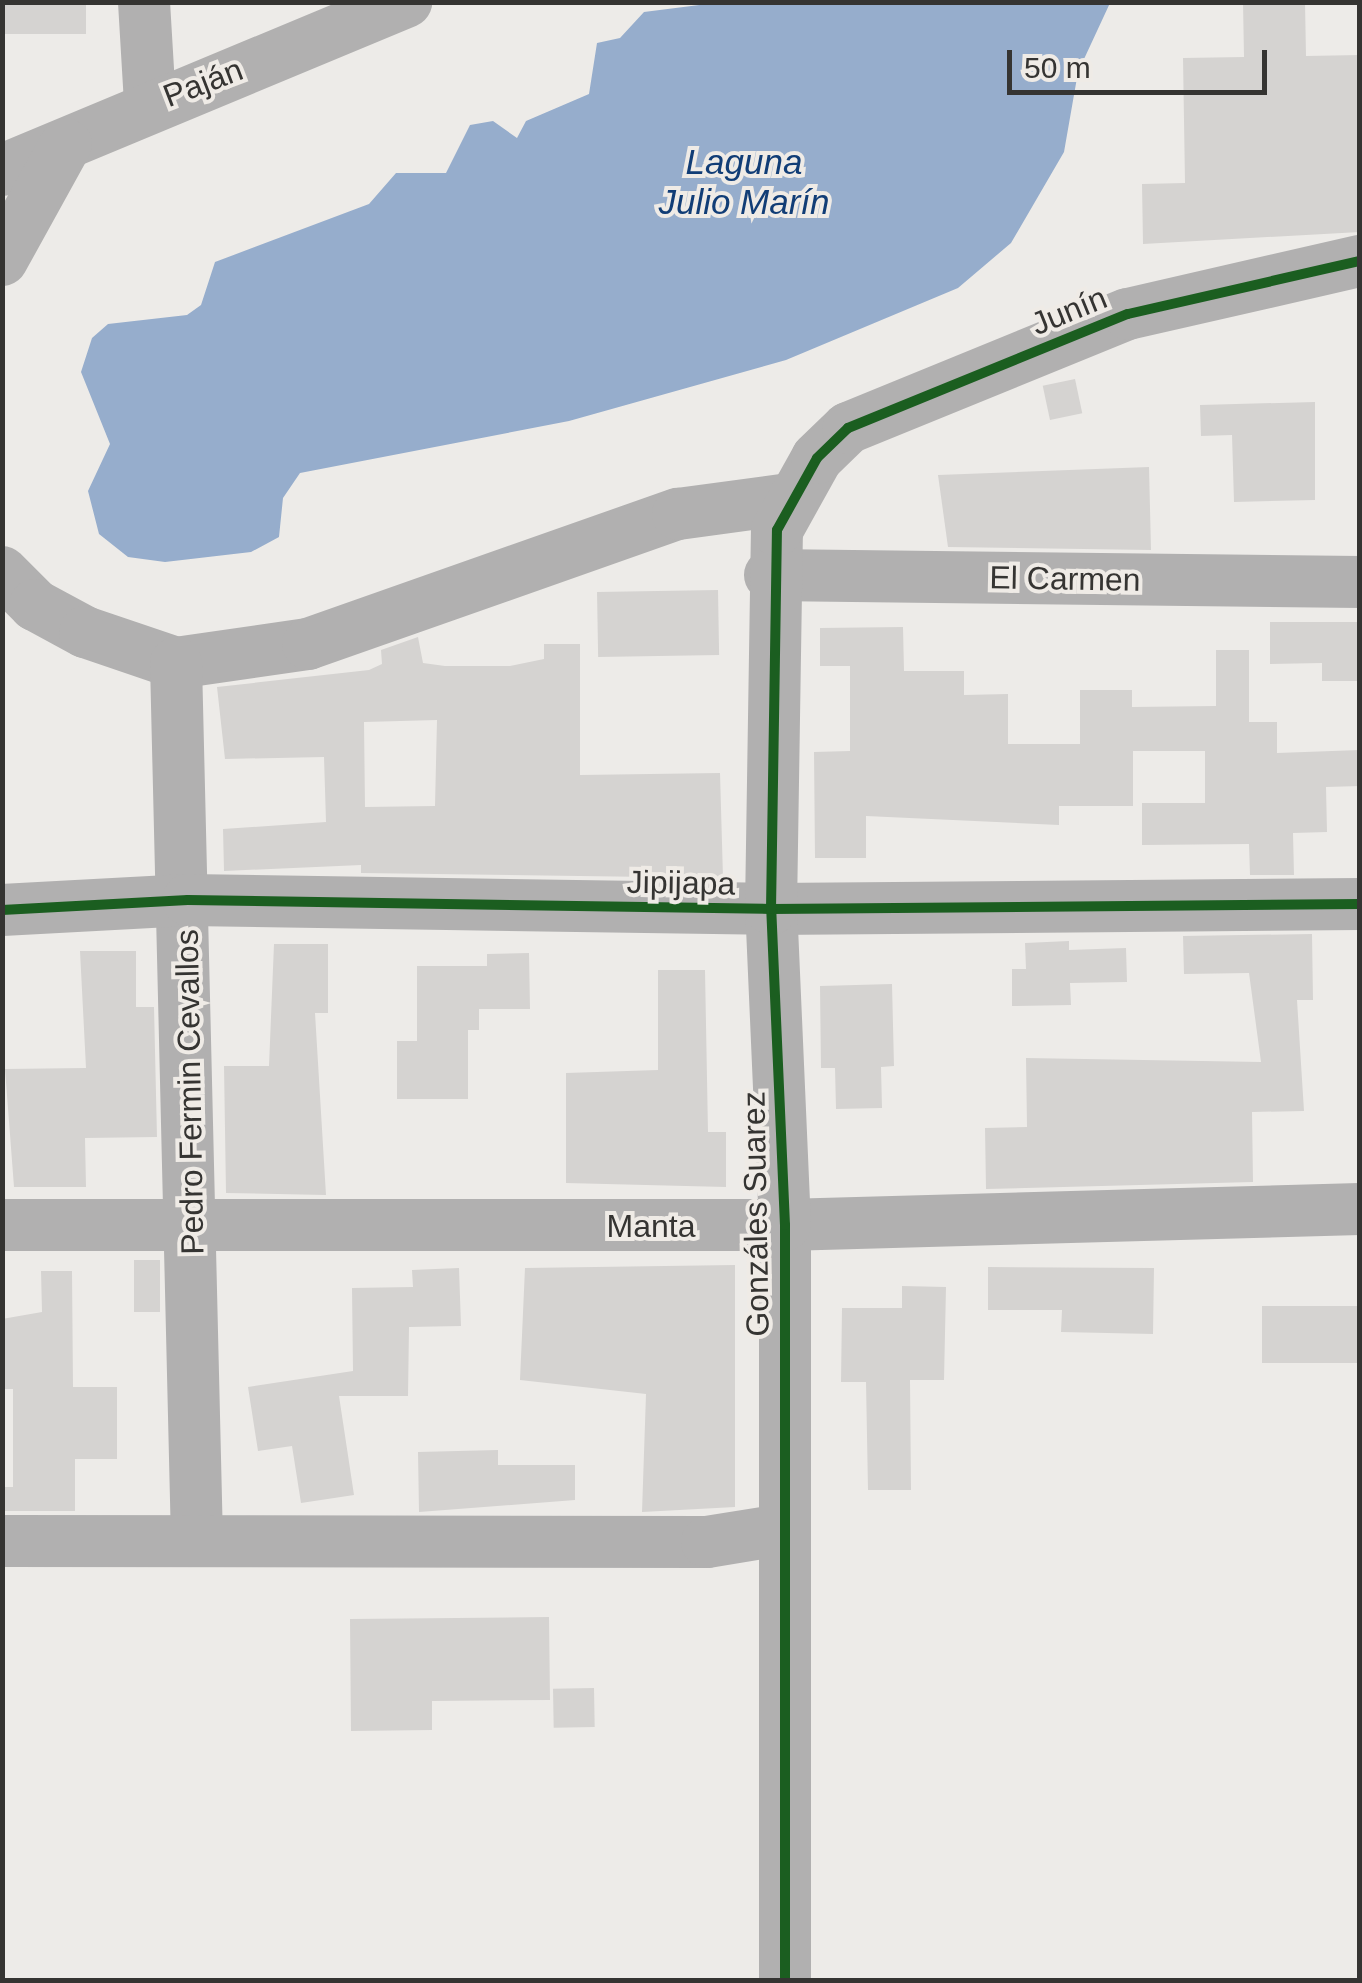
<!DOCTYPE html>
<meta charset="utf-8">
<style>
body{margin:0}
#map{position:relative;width:1362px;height:1983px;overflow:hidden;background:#edebe8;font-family:Arial,sans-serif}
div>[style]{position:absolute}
.water>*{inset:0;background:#96adcc}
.building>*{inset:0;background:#d5d3d1;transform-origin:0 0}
.minor>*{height:52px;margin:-26px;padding:0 26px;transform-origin:26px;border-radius:26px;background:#b1b0b0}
.cycleway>*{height:10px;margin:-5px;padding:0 5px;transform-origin:5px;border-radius:5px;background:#1b5e20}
span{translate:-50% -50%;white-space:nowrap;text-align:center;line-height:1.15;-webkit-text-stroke:8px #efebe6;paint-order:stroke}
.street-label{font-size:32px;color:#353432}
.water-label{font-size:35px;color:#113d76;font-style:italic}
.frame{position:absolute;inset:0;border:5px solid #353432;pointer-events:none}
.scale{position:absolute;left:1007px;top:50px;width:260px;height:45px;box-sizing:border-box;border:5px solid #353432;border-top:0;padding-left:12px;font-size:30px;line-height:35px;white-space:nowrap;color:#353432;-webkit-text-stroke:8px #efebe6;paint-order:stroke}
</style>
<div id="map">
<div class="water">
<div style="clip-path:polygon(715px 3px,1110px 3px,1078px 72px,1064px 152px,1011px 243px,958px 288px,786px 360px,569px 421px,300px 473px,283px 498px,279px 537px,251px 552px,165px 562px,128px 557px,99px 534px,88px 491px,110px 444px,81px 372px,92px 338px,108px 324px,187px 315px,201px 305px,215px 262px,369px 204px,396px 173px,446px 173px,470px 125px,493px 121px,517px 138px,526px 121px,589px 94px,597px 43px,620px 38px,644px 12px)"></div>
</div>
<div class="building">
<div style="left:2px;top:2px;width:84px;height:32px"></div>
<div style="clip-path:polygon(1243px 2px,1305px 2px,1306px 56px,1360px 55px,1360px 232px,1143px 244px,1142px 184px,1185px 183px,1183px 58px,1244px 57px)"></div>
<div style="left:1075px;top:379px;width:35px;height:33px;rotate:78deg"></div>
<div style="clip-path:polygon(1315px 402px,1315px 500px,1234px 502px,1232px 435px,1201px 436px,1200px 405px)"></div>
<div style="clip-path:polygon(1149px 467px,1151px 550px,948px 547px,938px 475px)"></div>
<div style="left:718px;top:590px;width:65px;height:121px;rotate:89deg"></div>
<div style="clip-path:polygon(1270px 622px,1360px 622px,1360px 681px,1322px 681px,1322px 663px,1270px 664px)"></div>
<div style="clip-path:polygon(903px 627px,904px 671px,964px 671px,964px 695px,1008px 694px,1008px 744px,1080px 744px,1080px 690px,1132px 690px,1132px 707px,1216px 706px,1216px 650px,1249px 650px,1249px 722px,1277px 722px,1277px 753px,1360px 750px,1360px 786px,1326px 787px,1327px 832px,1293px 833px,1294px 875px,1250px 875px,1249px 844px,1142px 845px,1142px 803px,1205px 803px,1205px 751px,1133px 751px,1133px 806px,1059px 806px,1059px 825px,866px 816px,866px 858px,815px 858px,814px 752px,850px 751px,850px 666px,820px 666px,820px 628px)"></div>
<div style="clip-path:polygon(evenodd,418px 637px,423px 663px,445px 666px,510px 666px,544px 659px,544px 644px,580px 644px,580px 775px,720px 773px,723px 878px,361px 873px,361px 865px,224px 871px,223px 829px,326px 822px,324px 757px,225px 759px,217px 687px,369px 670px,382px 664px,381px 650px,418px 637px,437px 720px,435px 806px,365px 807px,364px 722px,437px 720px)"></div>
<div style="clip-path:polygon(1312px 934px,1313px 1000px,1297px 1000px,1304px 1111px,1252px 1112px,1253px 1182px,986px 1189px,985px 1128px,1027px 1127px,1026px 1058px,1261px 1062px,1249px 973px,1184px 974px,1183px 936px)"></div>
<div style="clip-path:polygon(1069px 941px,1069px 950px,1126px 948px,1127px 982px,1070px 983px,1071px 1005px,1012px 1006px,1012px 969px,1026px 969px,1025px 943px)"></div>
<div style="clip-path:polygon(274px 944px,328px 944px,328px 1013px,315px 1013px,326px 1195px,226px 1193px,224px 1066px,269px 1066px)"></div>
<div style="clip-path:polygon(80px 951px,136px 951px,136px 1007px,154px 1007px,157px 1137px,85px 1138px,86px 1187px,14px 1187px,5px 1069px,86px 1068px)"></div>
<div style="clip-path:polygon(529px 953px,530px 1009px,479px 1009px,479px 1030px,468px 1030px,468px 1099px,397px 1099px,397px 1041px,417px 1041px,417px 966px,487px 966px,487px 954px)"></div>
<div style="clip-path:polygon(658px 970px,705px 970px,708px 1132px,726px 1132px,726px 1187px,566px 1183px,566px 1073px,658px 1070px)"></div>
<div style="clip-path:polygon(892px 984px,894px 1066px,881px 1067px,882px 1108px,836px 1109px,835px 1068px,821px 1068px,820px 986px)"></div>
<div style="left:134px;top:1260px;width:26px;height:52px"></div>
<div style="clip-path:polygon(735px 1265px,735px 1507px,642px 1512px,646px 1394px,520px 1380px,525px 1268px)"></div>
<div style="clip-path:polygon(988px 1267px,1154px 1268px,1153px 1334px,1061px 1332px,1062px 1310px,988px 1310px)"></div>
<div style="clip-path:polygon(459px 1268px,461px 1326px,409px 1327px,408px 1396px,339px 1396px,354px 1495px,301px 1503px,292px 1446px,258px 1451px,248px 1387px,353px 1371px,352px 1288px,413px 1287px,412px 1270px)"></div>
<div style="clip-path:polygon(41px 1271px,72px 1271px,73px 1387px,117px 1387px,117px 1459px,75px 1459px,75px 1511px,4px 1511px,4px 1487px,13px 1487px,13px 1389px,2px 1389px,2px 1319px,42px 1312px)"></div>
<div style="clip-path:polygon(902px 1286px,946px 1287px,944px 1380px,910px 1380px,911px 1490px,868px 1490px,866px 1382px,841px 1382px,842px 1308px,902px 1308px)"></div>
<div style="left:1262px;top:1306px;width:98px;height:57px"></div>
<div style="clip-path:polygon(498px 1450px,498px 1465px,575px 1465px,575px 1500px,419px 1512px,418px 1452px)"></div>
<div style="clip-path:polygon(549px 1617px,550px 1700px,432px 1701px,432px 1730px,351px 1731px,350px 1619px)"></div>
<div style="left:594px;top:1688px;width:39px;height:41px;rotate:89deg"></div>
</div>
<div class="minor">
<div style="left:144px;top:2px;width:101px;rotate:86.6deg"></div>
<div style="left:2px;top:170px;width:438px;rotate:-22.6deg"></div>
<div style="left:2px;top:260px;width:132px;rotate:-61.1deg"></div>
<div style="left:2px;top:572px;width:47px;rotate:45deg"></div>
<div style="left:35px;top:605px;width:57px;rotate:28.4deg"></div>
<div style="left:85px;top:632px;width:96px;rotate:18.8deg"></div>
<div style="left:176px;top:663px;width:133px;rotate:-8.2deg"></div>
<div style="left:308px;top:644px;width:392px;rotate:-19.4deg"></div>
<div style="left:678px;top:514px;width:112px;rotate:-7.7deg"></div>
<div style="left:770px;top:575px;width:590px;rotate:0.68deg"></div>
<div style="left:176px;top:663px;width:878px;rotate:88.63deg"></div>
<div style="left:2px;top:910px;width:186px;rotate:-3.1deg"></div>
<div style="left:188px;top:900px;width:583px;rotate:0.88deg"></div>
<div style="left:771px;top:909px;width:589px;rotate:-0.49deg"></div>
<div style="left:2px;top:1225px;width:783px"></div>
<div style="left:785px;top:1225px;width:575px;rotate:-1.59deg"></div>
<div style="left:2px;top:1541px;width:705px;rotate:0.08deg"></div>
<div style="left:707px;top:1542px;width:75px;rotate:-9.2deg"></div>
<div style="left:785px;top:1980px;width:755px;rotate:-90deg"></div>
<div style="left:785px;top:1225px;width:316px;rotate:-92.5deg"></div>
<div style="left:771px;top:909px;width:379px;rotate:-89.1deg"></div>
<div style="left:777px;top:530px;width:82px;rotate:-60.9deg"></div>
<div style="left:817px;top:458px;width:43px;rotate:-44.1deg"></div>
<div style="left:848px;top:428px;width:302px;rotate:-22.2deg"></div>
<div style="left:1128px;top:314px;width:238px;rotate:-12.9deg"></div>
</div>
<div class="cycleway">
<div style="left:2px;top:910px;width:186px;rotate:-3.1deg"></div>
<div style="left:188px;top:900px;width:583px;rotate:0.88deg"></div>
<div style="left:771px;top:909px;width:589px;rotate:-0.49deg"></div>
<div style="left:785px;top:1980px;width:755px;rotate:-90deg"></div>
<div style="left:785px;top:1225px;width:316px;rotate:-92.5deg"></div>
<div style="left:771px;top:909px;width:379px;rotate:-89.1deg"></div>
<div style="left:777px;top:530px;width:82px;rotate:-60.9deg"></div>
<div style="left:817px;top:458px;width:43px;rotate:-44.1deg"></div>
<div style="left:848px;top:428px;width:302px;rotate:-22.2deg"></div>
<div style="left:1128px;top:314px;width:238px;rotate:-12.9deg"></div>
</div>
<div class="street-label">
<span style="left:203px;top:83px;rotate:-21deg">Paján</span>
<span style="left:1069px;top:311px;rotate:-22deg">Junín</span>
<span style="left:1065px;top:579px;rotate:1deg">El Carmen</span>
<span style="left:681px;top:883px;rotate:1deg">Jipijapa</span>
<span style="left:190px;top:1092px;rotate:-91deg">Pedro Fermin Cevallos</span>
<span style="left:756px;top:1214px;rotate:-91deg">Gonzáles Suarez</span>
<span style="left:651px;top:1226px">Manta</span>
</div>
<div class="water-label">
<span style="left:744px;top:182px">Laguna<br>Julio Marín</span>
</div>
<div class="frame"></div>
<div class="scale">50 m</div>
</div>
